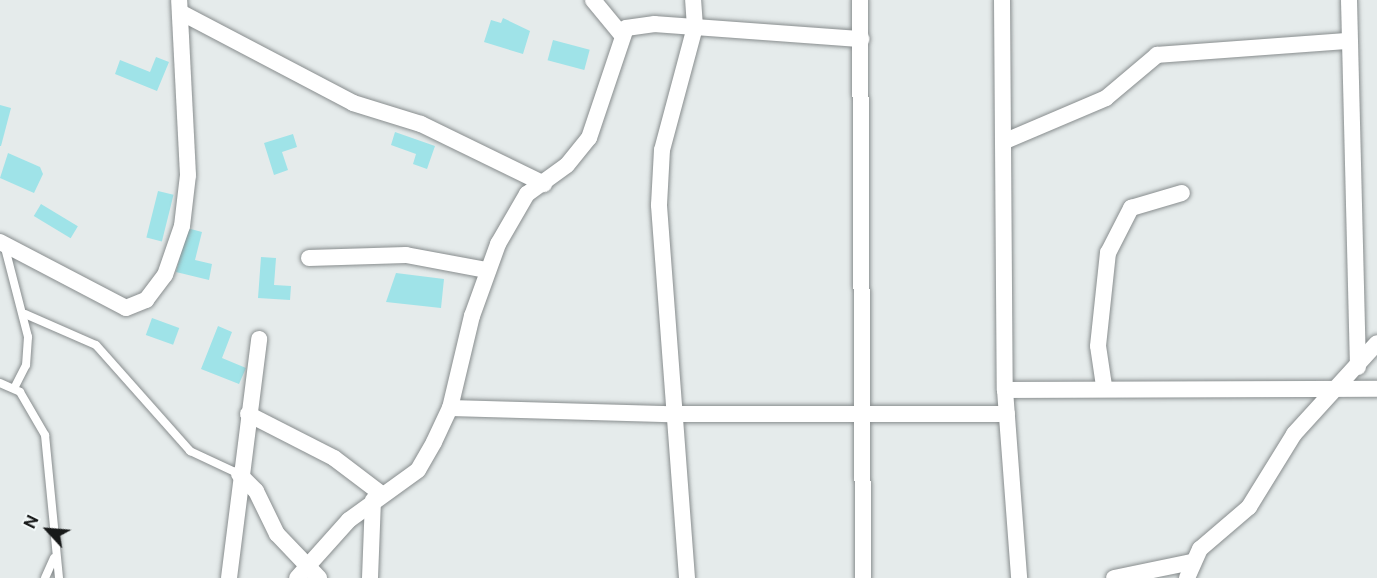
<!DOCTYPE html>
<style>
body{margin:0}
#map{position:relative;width:1377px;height:578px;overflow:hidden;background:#e5ebeb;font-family:"Public Sans",sans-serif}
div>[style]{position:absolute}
.building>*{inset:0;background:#9fe3e8;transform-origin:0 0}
.roads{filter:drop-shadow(0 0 2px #888d8e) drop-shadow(0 0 2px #888d8e)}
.service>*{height:8px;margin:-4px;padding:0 4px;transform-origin:4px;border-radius:4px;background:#fff}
.minor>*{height:16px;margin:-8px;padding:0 8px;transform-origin:8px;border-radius:8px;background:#fff}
span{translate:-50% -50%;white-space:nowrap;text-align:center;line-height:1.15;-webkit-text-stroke:4.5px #f2f8f8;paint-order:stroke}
.north{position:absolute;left:18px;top:500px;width:60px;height:60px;-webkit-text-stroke:4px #f2f8f8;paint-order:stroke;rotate:296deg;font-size:16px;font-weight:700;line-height:24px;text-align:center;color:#171919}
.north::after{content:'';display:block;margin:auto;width:21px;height:27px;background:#171919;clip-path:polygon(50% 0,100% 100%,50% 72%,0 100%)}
</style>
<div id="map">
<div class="building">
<div style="clip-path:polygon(503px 18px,530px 31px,523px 54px,484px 42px,491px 20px,501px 23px)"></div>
<div style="left:553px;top:40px;width:38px;height:21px;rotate:15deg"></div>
<div style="clip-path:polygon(156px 57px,169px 62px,157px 91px,115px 74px,120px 60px,150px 72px)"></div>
<div style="clip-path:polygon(0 105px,11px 108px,1px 146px,0 146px)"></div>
<div style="clip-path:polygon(395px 132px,435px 146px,427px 169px,413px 164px,416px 154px,391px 145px)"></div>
<div style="clip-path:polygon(293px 134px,297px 147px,282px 152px,288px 170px,274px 175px,264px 143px)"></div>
<div style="clip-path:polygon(8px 153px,40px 167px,43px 174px,34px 193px,0 178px)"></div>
<div style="left:158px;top:191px;width:16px;height:48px;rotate:14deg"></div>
<div style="left:41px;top:204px;width:43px;height:14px;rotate:31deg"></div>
<div style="clip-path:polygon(187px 228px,202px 232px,195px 260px,212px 264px,209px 280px,176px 272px)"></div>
<div style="clip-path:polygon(261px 257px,276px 258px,274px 285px,291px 286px,290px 300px,258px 298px)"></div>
<div style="clip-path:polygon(396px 273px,444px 279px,441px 308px,386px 302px)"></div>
<div style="left:152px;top:318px;width:29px;height:18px;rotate:20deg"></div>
<div style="clip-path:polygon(218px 326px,232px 332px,222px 358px,246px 368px,239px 384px,201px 369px)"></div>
</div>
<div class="roads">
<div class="service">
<div style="left:4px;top:244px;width:96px;rotate:75.5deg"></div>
<div style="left:28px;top:337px;width:28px;rotate:94deg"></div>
<div style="left:26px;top:365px;width:25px;rotate:117deg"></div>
<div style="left:25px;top:314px;width:77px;rotate:23.6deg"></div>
<div style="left:96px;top:345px;width:142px;rotate:48.4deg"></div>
<div style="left:190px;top:451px;width:54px;rotate:25.1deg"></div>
<div style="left:0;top:383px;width:22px;rotate:24deg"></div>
<div style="left:20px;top:392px;width:50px;rotate:59.8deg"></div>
<div style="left:45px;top:435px;width:144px;rotate:84.4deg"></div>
<div style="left:45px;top:578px;width:22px;rotate:-66deg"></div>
</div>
<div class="minor">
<div style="left:593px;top:0;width:44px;rotate:50.5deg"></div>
<div style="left:860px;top:0;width:578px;rotate:89.7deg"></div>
<div style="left:1002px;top:0;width:390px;rotate:89.6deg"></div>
<div style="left:1005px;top:390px;width:189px;rotate:85.7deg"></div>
<div style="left:1349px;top:0;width:367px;rotate:88.6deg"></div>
<div style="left:180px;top:12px;width:195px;rotate:27.7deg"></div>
<div style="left:353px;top:103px;width:71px;rotate:17.2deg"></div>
<div style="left:421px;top:124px;width:137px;rotate:26deg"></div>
<div style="left:1003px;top:142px;width:112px;rotate:-23.1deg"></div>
<div style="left:1106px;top:98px;width:67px;rotate:-40.1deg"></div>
<div style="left:1157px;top:55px;width:192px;rotate:-4.2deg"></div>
<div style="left:0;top:242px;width:142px;rotate:27.6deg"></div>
<div style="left:126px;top:308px;width:22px;rotate:-22deg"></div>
<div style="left:146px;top:300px;width:31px;rotate:-53deg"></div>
<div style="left:165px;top:275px;width:52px;rotate:-70.9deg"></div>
<div style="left:182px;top:226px;width:51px;rotate:-83.3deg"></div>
<div style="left:188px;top:175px;width:175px;rotate:-92.9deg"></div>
<div style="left:309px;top:258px;width:97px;rotate:-1.8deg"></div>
<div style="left:406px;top:255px;width:81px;rotate:10.6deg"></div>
<div style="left:1104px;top:386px;width:40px;rotate:-98.5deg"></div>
<div style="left:1098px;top:346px;width:94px;rotate:-83.9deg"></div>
<div style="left:1108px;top:253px;width:51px;rotate:-62.9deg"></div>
<div style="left:1131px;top:208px;width:53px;rotate:-16.4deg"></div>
<div style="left:1005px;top:390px;width:372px;rotate:-0.2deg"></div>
<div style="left:450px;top:408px;width:221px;rotate:1.6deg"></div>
<div style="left:671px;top:414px;width:336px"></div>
<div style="left:248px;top:414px;width:97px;rotate:27.1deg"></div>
<div style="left:334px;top:458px;width:61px;rotate:37.1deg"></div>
<div style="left:239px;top:474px;width:24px;rotate:45deg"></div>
<div style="left:256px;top:491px;width:48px;rotate:64deg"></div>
<div style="left:277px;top:534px;width:61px;rotate:46.3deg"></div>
<div style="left:229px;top:578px;width:241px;rotate:-82.8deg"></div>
<div style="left:297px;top:578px;width:78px;rotate:-48.1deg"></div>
<div style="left:349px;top:520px;width:85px;rotate:-35.9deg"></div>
<div style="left:418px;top:470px;width:32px;rotate:-60deg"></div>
<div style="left:434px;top:442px;width:38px;rotate:-65deg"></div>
<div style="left:450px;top:408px;width:95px;rotate:-76.6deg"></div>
<div style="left:472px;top:316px;width:77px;rotate:-70.1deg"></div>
<div style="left:498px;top:244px;width:58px;rotate:-59.9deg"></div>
<div style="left:527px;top:194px;width:49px;rotate:-35.9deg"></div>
<div style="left:567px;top:165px;width:35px;rotate:-51deg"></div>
<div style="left:589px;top:138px;width:116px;rotate:-71.4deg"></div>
<div style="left:626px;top:28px;width:29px;rotate:-8deg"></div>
<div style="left:655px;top:24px;width:207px;rotate:4.2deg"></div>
<div style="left:370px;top:578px;width:78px;rotate:-87.8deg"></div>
<div style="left:687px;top:578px;width:374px;rotate:-94.3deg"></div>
<div style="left:659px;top:205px;width:55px;rotate:-86.9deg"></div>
<div style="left:662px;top:150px;width:127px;rotate:-75deg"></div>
<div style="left:695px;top:27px;width:27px;rotate:-94deg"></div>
<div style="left:1114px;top:578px;width:80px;rotate:-11.6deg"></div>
<div style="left:1187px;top:578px;width:32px;rotate:-66deg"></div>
<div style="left:1200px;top:549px;width:65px;rotate:-40.6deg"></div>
<div style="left:1249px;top:507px;width:86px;rotate:-58.3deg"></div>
<div style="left:1294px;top:434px;width:123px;rotate:-47.6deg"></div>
</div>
</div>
<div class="north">N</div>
</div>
